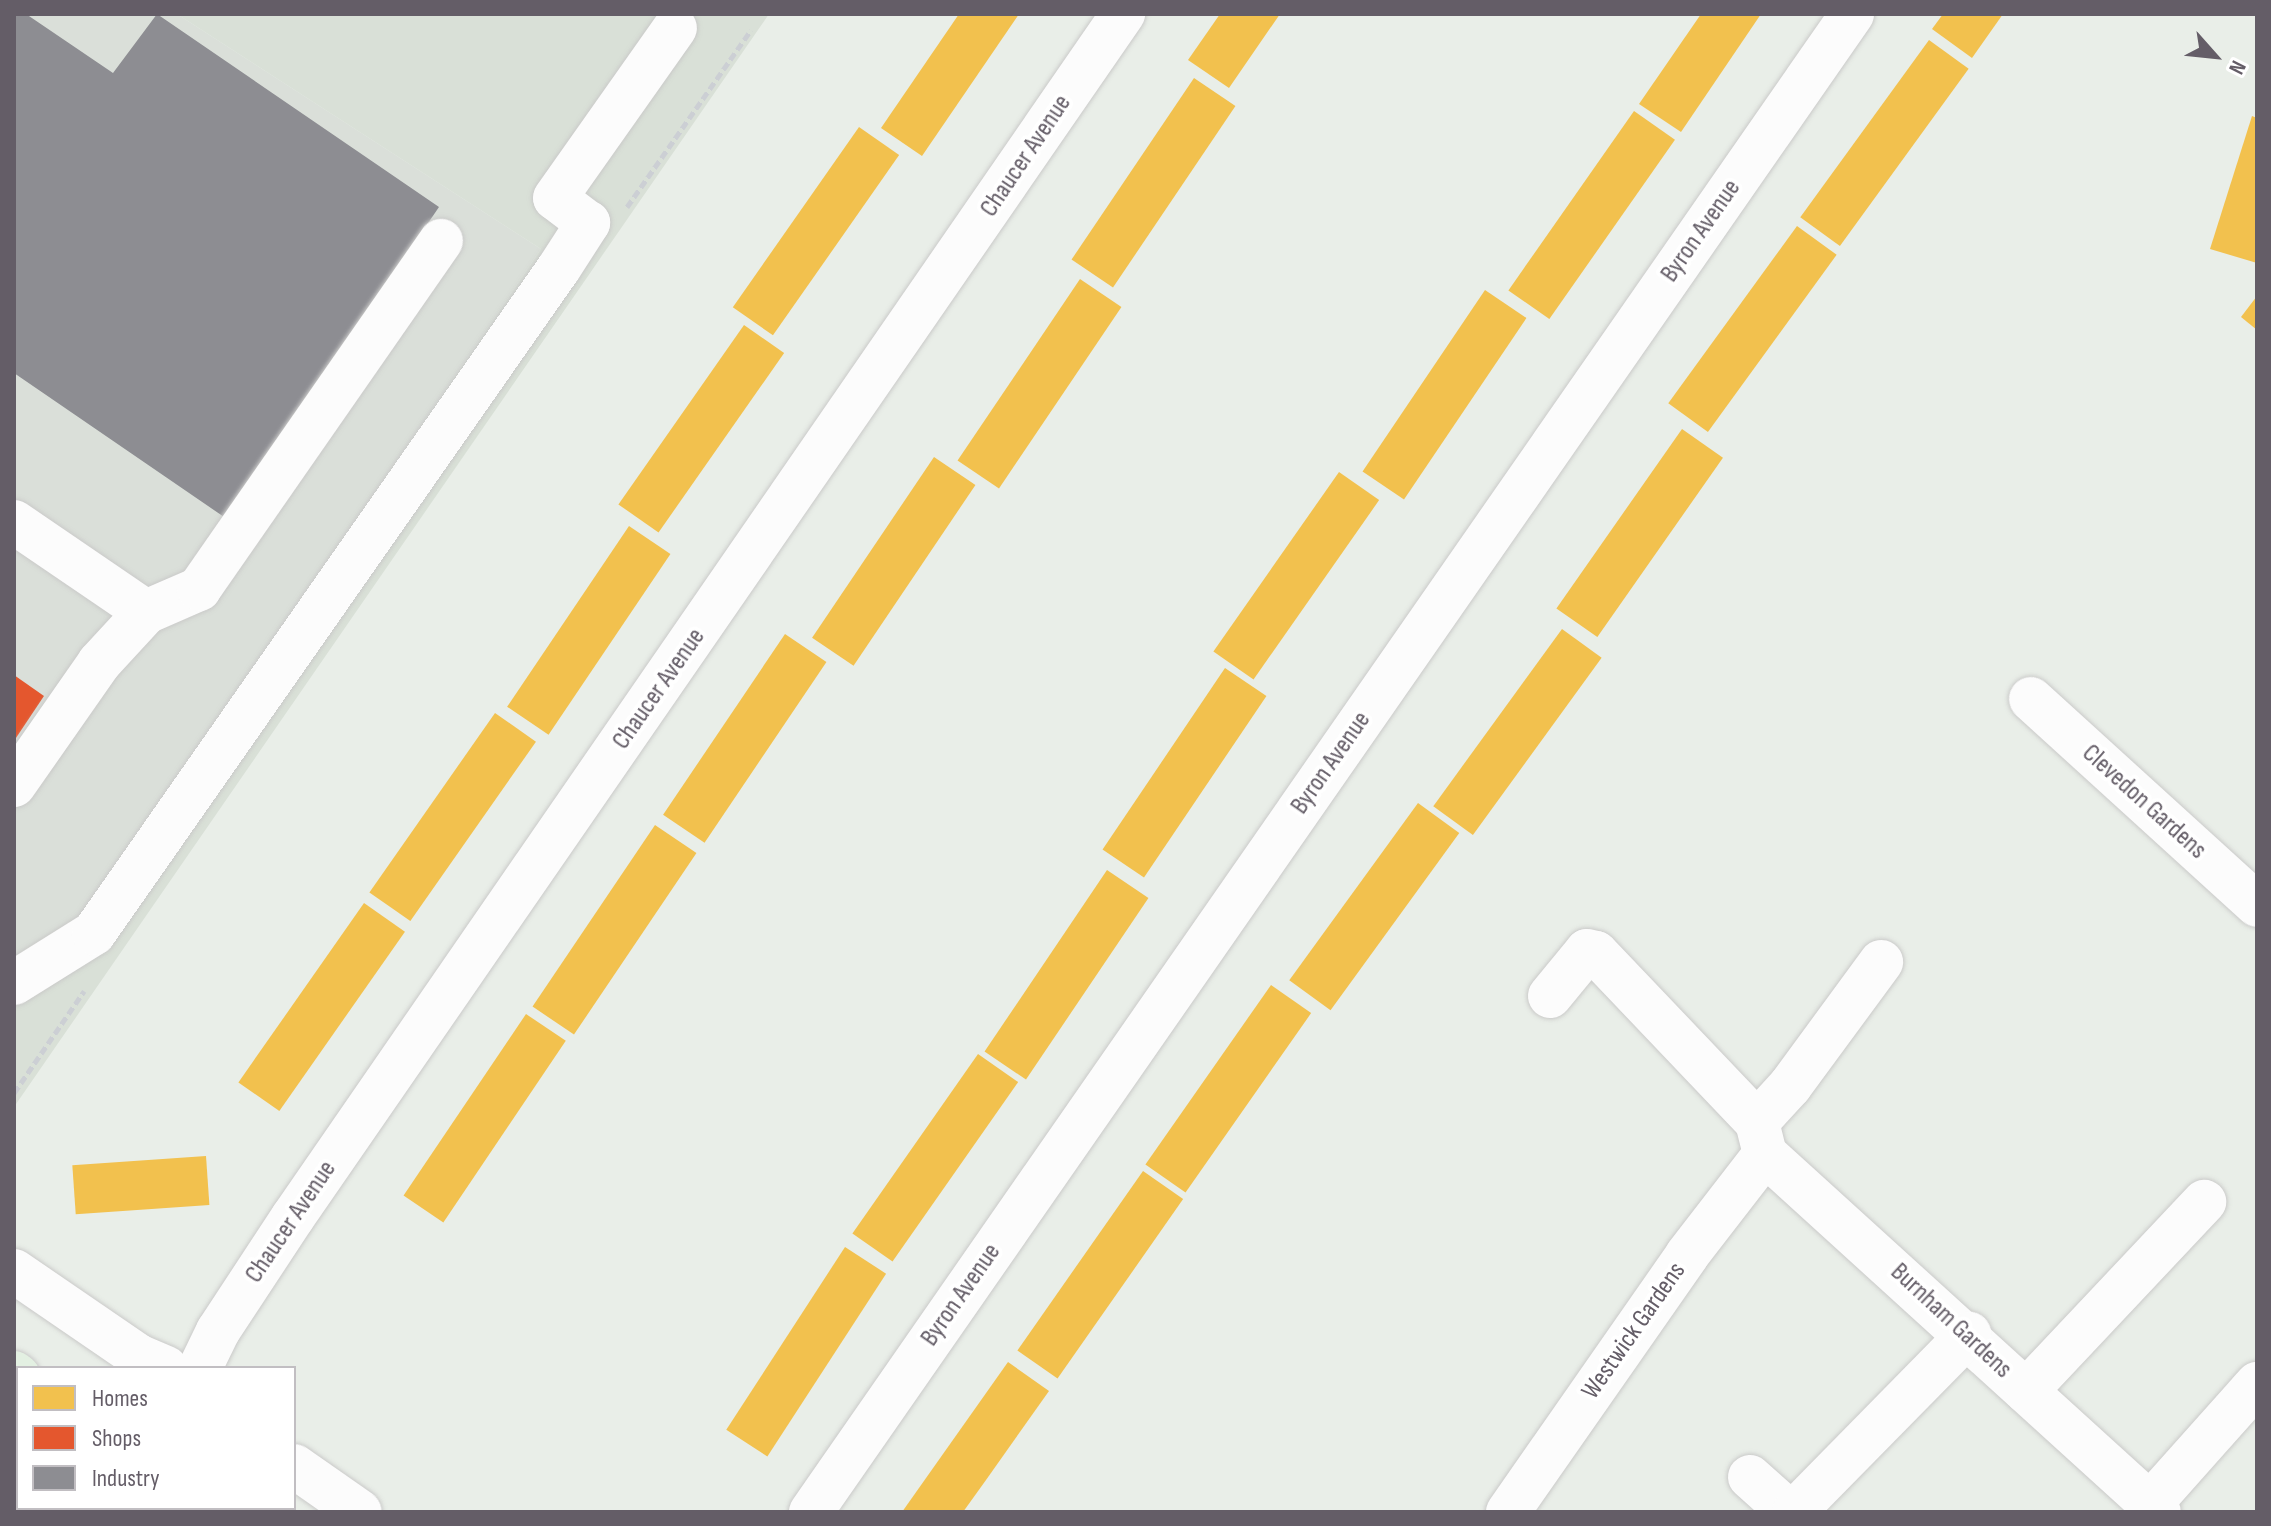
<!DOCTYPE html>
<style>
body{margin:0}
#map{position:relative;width:2271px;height:1526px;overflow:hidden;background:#e9eee8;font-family:"Sofia Sans Condensed",sans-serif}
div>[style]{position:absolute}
.industrial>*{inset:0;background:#dadfd9}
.education>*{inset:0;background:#d9e0d7}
.homes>*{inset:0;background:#f2c14e;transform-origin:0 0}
.shops>*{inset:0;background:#e4572e}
.industry>*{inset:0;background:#8d8d92}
.path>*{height:5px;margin-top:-2.5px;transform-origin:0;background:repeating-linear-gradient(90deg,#cccfd4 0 8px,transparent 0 12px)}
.roads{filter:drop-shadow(0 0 2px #cacac9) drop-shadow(0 0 2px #cacac9)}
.minor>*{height:44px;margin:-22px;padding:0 22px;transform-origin:22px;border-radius:22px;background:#fcfcfc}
.highway>*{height:44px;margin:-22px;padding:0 22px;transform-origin:22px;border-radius:22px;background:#e3f0e2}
span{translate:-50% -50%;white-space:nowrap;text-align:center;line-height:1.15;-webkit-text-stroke:8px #fff;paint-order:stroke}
.street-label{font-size:26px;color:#645d67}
.frame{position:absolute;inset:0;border:16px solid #645d67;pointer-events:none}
.legend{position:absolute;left:16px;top:1366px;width:280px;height:144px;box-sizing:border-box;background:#fff;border:2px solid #c1bec2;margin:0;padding:10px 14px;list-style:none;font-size:24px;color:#645d67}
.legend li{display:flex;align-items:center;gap:16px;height:40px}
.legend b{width:40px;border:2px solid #c1bec2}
.north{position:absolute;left:2175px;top:16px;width:80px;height:80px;-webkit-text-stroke:6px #fff;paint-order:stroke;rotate:117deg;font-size:22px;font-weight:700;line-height:32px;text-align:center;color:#645d67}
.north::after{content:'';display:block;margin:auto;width:28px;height:36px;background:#645d67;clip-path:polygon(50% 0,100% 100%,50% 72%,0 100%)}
</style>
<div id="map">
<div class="industrial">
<div style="clip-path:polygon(14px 14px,177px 14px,541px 249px,82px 925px,14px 962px)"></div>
</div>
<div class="education">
<div style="clip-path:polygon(177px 14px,769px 14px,14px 1107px,14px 962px,82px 925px,541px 249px)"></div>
</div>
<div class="homes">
<div style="clip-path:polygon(959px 14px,1019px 14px,922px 156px,881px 128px)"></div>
<div style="clip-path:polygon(1220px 14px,1280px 14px,1229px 88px,1188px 60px)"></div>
<div style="clip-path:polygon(1701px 14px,1761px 14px,1681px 132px,1639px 104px)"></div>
<div style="clip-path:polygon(1943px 14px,2003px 14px,1972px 58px,1932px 29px)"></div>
<div style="left:1929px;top:40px;width:49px;height:219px;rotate:36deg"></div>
<div style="left:1194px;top:78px;width:50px;height:219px;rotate:34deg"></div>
<div style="left:1634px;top:111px;width:50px;height:219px;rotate:35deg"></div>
<div style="clip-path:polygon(2252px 116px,2257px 118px,2257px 263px,2210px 249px)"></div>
<div style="left:859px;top:127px;width:49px;height:220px;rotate:35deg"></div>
<div style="left:1797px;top:226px;width:49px;height:219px;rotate:36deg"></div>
<div style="left:1080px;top:279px;width:50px;height:219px;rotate:34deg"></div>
<div style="left:1485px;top:290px;width:50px;height:219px;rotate:34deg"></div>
<div style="clip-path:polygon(2257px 296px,2257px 330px,2241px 317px)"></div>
<div style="left:744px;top:325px;width:49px;height:219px;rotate:35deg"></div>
<div style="left:1682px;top:429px;width:50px;height:219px;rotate:35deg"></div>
<div style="left:934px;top:457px;width:50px;height:218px;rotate:34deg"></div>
<div style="left:1339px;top:472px;width:49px;height:219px;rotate:35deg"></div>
<div style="left:629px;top:526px;width:50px;height:218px;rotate:34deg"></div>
<div style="left:1562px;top:629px;width:49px;height:219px;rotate:36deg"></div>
<div style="left:785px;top:634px;width:50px;height:218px;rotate:34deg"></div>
<div style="left:1225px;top:668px;width:50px;height:219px;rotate:34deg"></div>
<div style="left:495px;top:713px;width:50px;height:219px;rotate:35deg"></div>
<div style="left:1418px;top:803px;width:51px;height:219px;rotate:36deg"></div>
<div style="left:655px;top:825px;width:50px;height:219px;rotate:34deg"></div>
<div style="left:1107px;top:870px;width:50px;height:219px;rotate:34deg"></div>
<div style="left:364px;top:903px;width:50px;height:219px;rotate:35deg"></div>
<div style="left:1271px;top:985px;width:49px;height:219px;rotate:35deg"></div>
<div style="left:526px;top:1014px;width:48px;height:219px;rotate:34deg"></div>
<div style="left:978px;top:1054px;width:49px;height:219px;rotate:35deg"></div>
<div style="left:206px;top:1156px;width:49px;height:134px;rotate:86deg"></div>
<div style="left:1143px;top:1171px;width:49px;height:219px;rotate:35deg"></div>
<div style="left:845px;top:1247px;width:49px;height:218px;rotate:33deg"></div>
<div style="clip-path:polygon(1008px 1362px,1049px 1391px,986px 1480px,963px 1512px,902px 1512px)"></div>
</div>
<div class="shops">
<div style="clip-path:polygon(14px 675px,44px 696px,14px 741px)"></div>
</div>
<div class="industry">
<div style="clip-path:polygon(14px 14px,26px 14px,113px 73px,157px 14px,439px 207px,227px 519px,14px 373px)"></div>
</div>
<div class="path">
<div style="left:627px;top:207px;width:216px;rotate:-55deg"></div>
<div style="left:14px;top:1093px;width:124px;rotate:-55.5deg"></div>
</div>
<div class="roads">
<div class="minor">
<div style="left:14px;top:522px;width:160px;rotate:34.3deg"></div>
<div style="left:2031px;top:699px;width:306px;rotate:42.3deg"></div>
<div style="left:14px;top:785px;width:149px;rotate:-55.1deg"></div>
<div style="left:99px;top:663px;width:69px;rotate:-47.3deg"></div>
<div style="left:146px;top:612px;width:58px;rotate:-23.5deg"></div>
<div style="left:199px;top:589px;width:424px;rotate:-55.2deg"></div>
<div style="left:14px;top:983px;width:94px;rotate:-32deg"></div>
<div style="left:94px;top:933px;width:811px;rotate:-55.04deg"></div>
<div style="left:559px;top:268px;width:54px;rotate:-57.2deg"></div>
<div style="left:588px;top:223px;width:41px;rotate:-142.9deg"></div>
<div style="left:555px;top:198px;width:208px;rotate:-54.8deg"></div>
<div style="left:1550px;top:996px;width:58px;rotate:-50.6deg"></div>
<div style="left:1587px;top:951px;width:9px;rotate:13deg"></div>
<div style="left:1596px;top:953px;width:233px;rotate:46.4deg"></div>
<div style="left:1757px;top:1122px;width:33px;rotate:76deg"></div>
<div style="left:1765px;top:1154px;width:532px;rotate:42.26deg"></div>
<div style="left:1757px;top:1122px;width:49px;rotate:-47.5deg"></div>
<div style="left:1790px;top:1086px;width:154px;rotate:-53.7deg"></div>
<div style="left:14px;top:1271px;width:150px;rotate:34.4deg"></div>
<div style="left:138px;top:1356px;width:30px;rotate:23deg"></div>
<div style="left:200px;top:1368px;width:41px;rotate:-64.1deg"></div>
<div style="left:218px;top:1331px;width:136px;rotate:-56.7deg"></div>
<div style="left:293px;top:1217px;width:1462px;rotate:-55.4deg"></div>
<div style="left:2026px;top:1391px;width:260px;rotate:-46.7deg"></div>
<div style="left:294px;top:1466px;width:80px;rotate:34.9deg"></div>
<div style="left:1750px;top:1477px;width:52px;rotate:41.9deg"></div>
<div style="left:2150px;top:1504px;width:161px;rotate:-48.3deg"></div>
<div style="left:811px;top:1512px;width:1824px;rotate:-55.2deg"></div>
<div style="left:1508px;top:1512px;width:313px;rotate:-55.1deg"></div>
<div style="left:1687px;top:1255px;width:128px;rotate:-52.3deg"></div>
<div style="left:1794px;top:1512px;width:250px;rotate:-45.5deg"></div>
</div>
<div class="highway">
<div style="left:14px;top:1373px;width:5px;rotate:37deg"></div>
<div style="left:23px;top:1508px;width:6px;rotate:39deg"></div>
<div style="left:209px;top:1508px;width:7px;rotate:34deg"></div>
</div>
</div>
<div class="street-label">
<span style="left:1026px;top:156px;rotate:-56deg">Chaucer Avenue</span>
<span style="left:1701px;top:231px;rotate:-55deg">Byron Avenue</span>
<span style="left:659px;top:689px;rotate:-55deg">Chaucer Avenue</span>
<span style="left:1331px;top:763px;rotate:-55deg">Byron Avenue</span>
<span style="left:2144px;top:802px;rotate:42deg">Clevedon Gardens</span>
<span style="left:291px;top:1222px;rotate:-56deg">Chaucer Avenue</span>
<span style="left:961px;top:1295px;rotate:-55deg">Byron Avenue</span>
<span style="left:1951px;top:1321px;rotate:43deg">Burnham Gardens</span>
<span style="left:1634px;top:1331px;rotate:-55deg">Westwick Gardens</span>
</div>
<div class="frame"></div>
<ul class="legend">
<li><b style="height:22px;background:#f2c14e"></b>Homes</li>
<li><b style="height:22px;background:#e4572e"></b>Shops</li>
<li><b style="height:22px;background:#8d8d92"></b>Industry</li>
</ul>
<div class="north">N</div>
</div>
